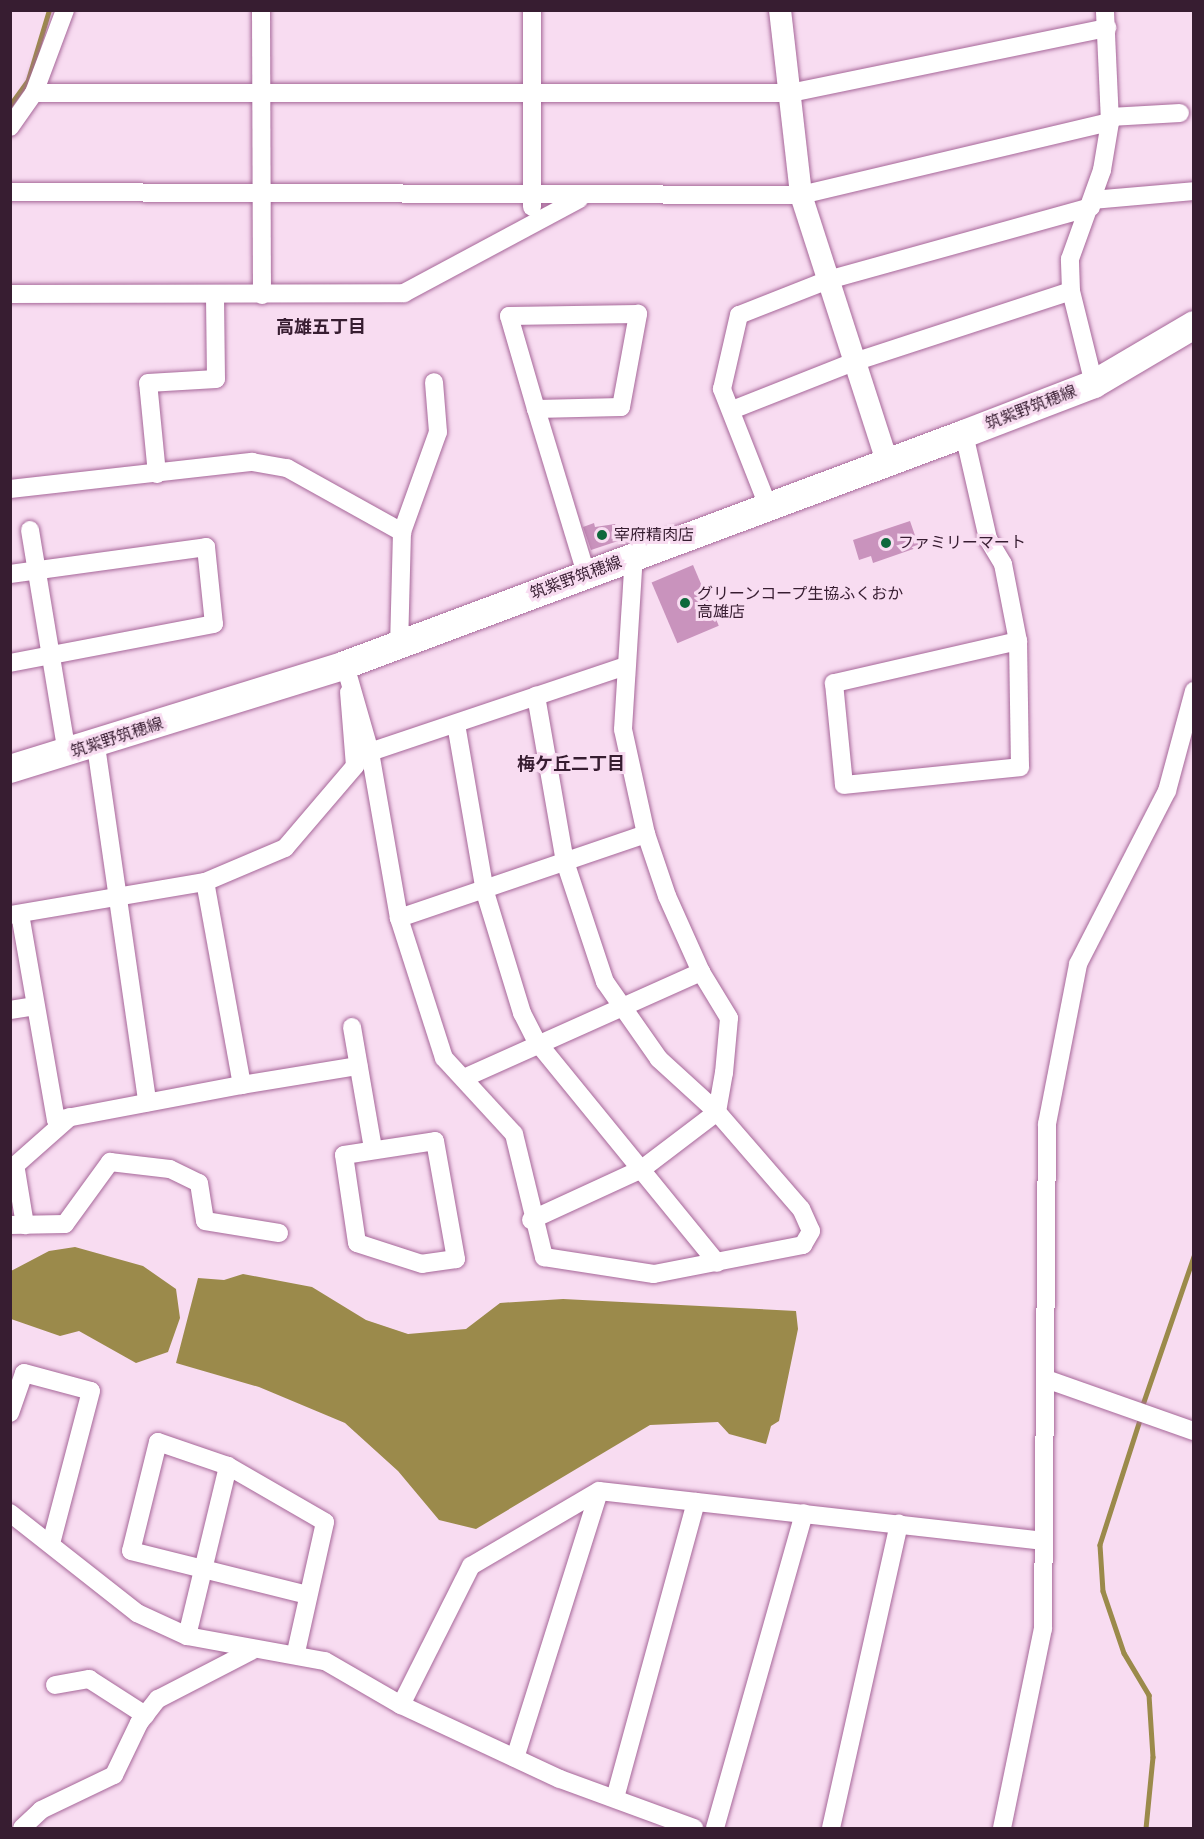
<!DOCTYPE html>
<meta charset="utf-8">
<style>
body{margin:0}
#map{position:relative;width:1204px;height:1839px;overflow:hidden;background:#f8dcf1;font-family:Raleway,"Noto Sans JP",sans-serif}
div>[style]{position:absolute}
.water>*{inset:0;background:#9b8a4b}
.stream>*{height:4.5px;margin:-2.25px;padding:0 2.25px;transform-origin:2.25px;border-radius:2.25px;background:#9b8a4b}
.building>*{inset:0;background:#c993bd;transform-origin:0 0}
.roads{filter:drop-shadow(0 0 2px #a66799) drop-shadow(0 0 2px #a66799)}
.minor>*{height:18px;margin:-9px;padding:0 9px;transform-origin:9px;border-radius:9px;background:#fff}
.tertiary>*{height:22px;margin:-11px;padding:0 11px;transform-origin:11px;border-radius:11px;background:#fff}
.primary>*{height:28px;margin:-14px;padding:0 14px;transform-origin:14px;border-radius:14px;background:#fff}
.dots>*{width:16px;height:16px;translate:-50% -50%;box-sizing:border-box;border:3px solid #f8dcf1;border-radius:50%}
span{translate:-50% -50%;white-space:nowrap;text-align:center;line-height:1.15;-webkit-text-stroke:6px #f8dcf1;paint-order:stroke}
.street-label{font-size:16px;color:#371d31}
.poi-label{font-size:16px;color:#371d31}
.left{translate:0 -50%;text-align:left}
.neighbourhood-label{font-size:18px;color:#371d31;font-weight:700}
.frame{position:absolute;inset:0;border:12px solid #371d31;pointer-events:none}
</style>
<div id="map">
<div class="water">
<div style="clip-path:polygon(75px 1247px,143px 1266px,176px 1289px,180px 1318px,168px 1352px,136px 1363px,79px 1331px,60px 1336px,11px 1319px,11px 1271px,49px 1251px)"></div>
<div style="clip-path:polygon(243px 1274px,312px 1287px,366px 1320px,408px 1334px,466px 1329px,500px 1303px,563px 1299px,796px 1311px,798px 1329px,779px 1421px,771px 1426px,766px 1444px,729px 1434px,718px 1422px,650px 1425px,476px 1529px,439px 1520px,398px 1471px,345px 1423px,259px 1387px,176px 1363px,198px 1278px,224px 1280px)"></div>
</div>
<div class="stream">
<div style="left:10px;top:105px;width:31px;rotate:-54deg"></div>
<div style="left:28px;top:80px;width:73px;rotate:-73.3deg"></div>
<div style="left:1141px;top:1409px;width:163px;rotate:-71deg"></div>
<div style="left:1141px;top:1417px;width:134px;rotate:107.8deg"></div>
<div style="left:1100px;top:1545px;width:46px;rotate:86.3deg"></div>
<div style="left:1103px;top:1591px;width:65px;rotate:71.3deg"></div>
<div style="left:1124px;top:1653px;width:49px;rotate:59.2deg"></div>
<div style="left:1149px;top:1695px;width:62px;rotate:86.3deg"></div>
<div style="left:1153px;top:1757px;width:71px;rotate:95.6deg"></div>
</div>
<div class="building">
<div style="clip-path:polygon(910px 521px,919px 547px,873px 563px,871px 556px,859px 560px,853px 540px)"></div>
<div style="clip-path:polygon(594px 523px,595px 527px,615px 524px,621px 540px,591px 550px,583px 527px)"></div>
<div style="left:693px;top:565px;width:66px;height:45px;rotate:67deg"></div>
</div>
<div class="roads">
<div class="minor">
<div style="left:261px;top:10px;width:285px;rotate:89.8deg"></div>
<div style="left:532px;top:10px;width:197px;rotate:90deg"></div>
<div style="left:34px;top:93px;width:756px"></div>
<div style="left:790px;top:93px;width:324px;rotate:-11.6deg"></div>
<div style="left:1110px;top:117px;width:70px;rotate:-3.3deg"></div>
<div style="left:10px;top:127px;width:42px;rotate:-54.8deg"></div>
<div style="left:34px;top:93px;width:89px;rotate:-69.5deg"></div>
<div style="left:10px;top:192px;width:791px;rotate:0.22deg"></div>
<div style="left:801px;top:195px;width:318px;rotate:-13.3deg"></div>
<div style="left:1092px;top:200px;width:102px;rotate:-5deg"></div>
<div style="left:10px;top:294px;width:394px;rotate:-0.1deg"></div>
<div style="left:404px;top:293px;width:199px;rotate:-28.2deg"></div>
<div style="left:1094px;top:384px;width:96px;rotate:-103.9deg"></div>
<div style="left:1071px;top:291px;width:32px;rotate:-92deg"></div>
<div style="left:1070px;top:259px;width:95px;rotate:-70.2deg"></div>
<div style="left:1102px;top:170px;width:49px;rotate:-80.5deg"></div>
<div style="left:1110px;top:122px;width:112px;rotate:-92.6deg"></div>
<div style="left:536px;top:409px;width:85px;rotate:-1.3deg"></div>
<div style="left:621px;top:407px;width:95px;rotate:-79.6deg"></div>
<div style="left:638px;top:314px;width:129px;rotate:179.1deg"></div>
<div style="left:509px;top:316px;width:97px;rotate:73.8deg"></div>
<div style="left:536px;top:409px;width:172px;rotate:73.1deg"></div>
<div style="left:732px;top:410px;width:131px;rotate:-21.5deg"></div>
<div style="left:854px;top:362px;width:228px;rotate:-18.1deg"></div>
<div style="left:964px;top:434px;width:108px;rotate:77.1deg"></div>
<div style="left:988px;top:539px;width:29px;rotate:59deg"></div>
<div style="left:1003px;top:564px;width:78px;rotate:79deg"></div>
<div style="left:1018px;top:641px;width:189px;rotate:167.1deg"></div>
<div style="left:834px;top:683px;width:102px;rotate:84.4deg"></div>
<div style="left:844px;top:785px;width:177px;rotate:-5.8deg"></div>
<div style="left:1020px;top:767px;width:126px;rotate:-90.9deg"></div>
<div style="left:157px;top:474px;width:91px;rotate:-95.6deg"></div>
<div style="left:148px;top:383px;width:68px;rotate:-3.4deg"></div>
<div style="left:216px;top:379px;width:84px;rotate:-90.7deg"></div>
<div style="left:10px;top:489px;width:244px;rotate:-6.4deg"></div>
<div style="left:252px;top:462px;width:36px;rotate:10deg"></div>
<div style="left:287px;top:468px;width:132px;rotate:29.1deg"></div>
<div style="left:402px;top:532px;width:111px;rotate:91.5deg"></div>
<div style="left:768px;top:506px;width:126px;rotate:-111.5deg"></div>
<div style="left:722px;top:389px;width:76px;rotate:-77.1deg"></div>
<div style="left:739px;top:315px;width:96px;rotate:-21.5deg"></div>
<div style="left:828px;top:280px;width:273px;rotate:-15.5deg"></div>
<div style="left:30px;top:530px;width:227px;rotate:80.6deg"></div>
<div style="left:402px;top:532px;width:106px;rotate:-70.2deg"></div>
<div style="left:438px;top:432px;width:50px;rotate:-94.6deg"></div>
<div style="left:10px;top:574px;width:198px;rotate:-7.8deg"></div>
<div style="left:206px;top:547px;width:77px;rotate:84.1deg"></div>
<div style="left:214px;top:624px;width:208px;rotate:169.2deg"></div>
<div style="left:345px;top:665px;width:91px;rotate:74deg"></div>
<div style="left:370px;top:752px;width:169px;rotate:80.1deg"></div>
<div style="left:399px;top:918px;width:147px;rotate:72.2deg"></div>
<div style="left:444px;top:1058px;width:103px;rotate:47.4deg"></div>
<div style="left:514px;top:1134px;width:127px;rotate:76.3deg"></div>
<div style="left:544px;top:1257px;width:111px;rotate:8.8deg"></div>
<div style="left:654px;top:1274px;width:152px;rotate:-11deg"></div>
<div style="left:803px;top:1245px;width:16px;rotate:-60deg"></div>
<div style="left:811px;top:1231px;width:24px;rotate:-114deg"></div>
<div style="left:801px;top:1209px;width:128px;rotate:-130.9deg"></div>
<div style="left:717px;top:1112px;width:79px;rotate:-137.6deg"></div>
<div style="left:659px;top:1059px;width:94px;rotate:-125deg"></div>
<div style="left:605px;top:982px;width:126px;rotate:-108.4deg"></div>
<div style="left:565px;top:862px;width:169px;rotate:-99.9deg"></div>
<div style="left:456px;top:724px;width:170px;rotate:80.2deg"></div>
<div style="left:485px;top:892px;width:127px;rotate:73deg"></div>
<div style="left:522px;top:1013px;width:33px;rotate:63deg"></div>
<div style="left:537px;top:1042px;width:285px;rotate:50.8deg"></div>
<div style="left:96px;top:746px;width:360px;rotate:81.8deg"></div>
<div style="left:370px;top:752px;width:267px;rotate:-18.6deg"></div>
<div style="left:20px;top:914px;width:209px;rotate:80.1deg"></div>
<div style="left:56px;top:1120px;width:189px;rotate:-10.7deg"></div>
<div style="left:242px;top:1085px;width:206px;rotate:-100.3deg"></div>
<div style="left:10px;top:915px;width:198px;rotate:-9.6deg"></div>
<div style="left:205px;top:882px;width:87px;rotate:-23deg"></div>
<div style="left:285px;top:848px;width:108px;rotate:-49.5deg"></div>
<div style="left:355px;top:766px;width:74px;rotate:-94.6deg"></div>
<div style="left:399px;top:918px;width:261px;rotate:-18.8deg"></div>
<div style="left:10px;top:1010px;width:24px;rotate:-9deg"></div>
<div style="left:352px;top:1027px;width:124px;rotate:80.2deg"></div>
<div style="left:464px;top:1078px;width:260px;rotate:-24.1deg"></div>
<div style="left:242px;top:1085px;width:118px;rotate:-9.3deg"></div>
<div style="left:435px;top:1141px;width:120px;rotate:79.9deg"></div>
<div style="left:456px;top:1259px;width:34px;rotate:172deg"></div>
<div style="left:422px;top:1264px;width:68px;rotate:-162.1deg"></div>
<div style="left:357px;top:1243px;width:89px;rotate:-98.4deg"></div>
<div style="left:344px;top:1155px;width:92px;rotate:-8.7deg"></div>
<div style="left:10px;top:1170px;width:80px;rotate:-41.5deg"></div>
<div style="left:16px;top:1170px;width:56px;rotate:80.7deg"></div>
<div style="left:531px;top:1220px;width:122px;rotate:-24.7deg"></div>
<div style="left:642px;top:1169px;width:94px;rotate:-37.2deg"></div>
<div style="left:717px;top:1112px;width:40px;rotate:-80deg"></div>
<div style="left:724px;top:1073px;width:55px;rotate:-84.8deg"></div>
<div style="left:729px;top:1018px;width:54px;rotate:-121.3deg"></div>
<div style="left:701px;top:972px;width:83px;rotate:-114.1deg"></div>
<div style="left:667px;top:896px;width:65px;rotate:-108.7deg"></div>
<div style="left:646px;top:834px;width:107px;rotate:-102.4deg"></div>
<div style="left:623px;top:729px;width:173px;rotate:-86.4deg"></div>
<div style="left:10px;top:1225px;width:55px;rotate:-1deg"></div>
<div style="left:65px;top:1224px;width:77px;rotate:-54deg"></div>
<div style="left:110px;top:1162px;width:60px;rotate:6.7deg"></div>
<div style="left:170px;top:1169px;width:32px;rotate:26deg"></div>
<div style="left:199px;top:1183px;width:38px;rotate:81deg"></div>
<div style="left:205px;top:1221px;width:75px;rotate:9.2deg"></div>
<div style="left:1046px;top:1379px;width:157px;rotate:19.4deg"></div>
<div style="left:10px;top:1413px;width:42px;rotate:-70.7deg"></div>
<div style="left:24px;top:1373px;width:69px;rotate:15deg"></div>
<div style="left:91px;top:1391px;width:157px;rotate:104.7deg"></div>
<div style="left:10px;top:1513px;width:162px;rotate:38.2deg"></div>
<div style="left:137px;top:1613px;width:55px;rotate:24.7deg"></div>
<div style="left:187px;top:1636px;width:140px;rotate:10.3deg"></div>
<div style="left:325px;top:1661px;width:88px;rotate:30.1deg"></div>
<div style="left:401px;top:1705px;width:175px;rotate:25deg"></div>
<div style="left:560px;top:1779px;width:143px;rotate:20.1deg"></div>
<div style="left:187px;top:1636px;width:175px;rotate:-76.4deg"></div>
<div style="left:296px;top:1652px;width:133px;rotate:-77.4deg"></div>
<div style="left:325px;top:1522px;width:112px;rotate:-150deg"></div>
<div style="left:228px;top:1466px;width:74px;rotate:-161.1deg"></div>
<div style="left:158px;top:1442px;width:112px;rotate:103.9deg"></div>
<div style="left:131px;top:1551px;width:181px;rotate:14deg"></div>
<div style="left:55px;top:1685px;width:35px;rotate:-10deg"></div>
<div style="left:89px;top:1679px;width:67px;rotate:32.7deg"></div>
<div style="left:401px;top:1705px;width:156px;rotate:-63.3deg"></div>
<div style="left:471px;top:1566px;width:148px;rotate:-30.4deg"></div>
<div style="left:599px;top:1491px;width:446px;rotate:6.4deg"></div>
<div style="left:515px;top:1758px;width:280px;rotate:-72.5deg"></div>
<div style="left:615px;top:1798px;width:307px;rotate:-74.7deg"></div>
<div style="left:22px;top:1828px;width:26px;rotate:-43deg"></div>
<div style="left:41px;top:1810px;width:81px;rotate:-25.6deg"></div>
<div style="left:114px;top:1775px;width:58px;rotate:-64.3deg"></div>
<div style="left:139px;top:1723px;width:31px;rotate:-52deg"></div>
<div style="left:158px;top:1699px;width:105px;rotate:-27.3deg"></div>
<div style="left:715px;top:1828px;width:327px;rotate:-74.2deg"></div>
<div style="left:831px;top:1828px;width:312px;rotate:-77.4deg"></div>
<div style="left:1002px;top:1828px;width:203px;rotate:-78.4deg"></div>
<div style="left:1043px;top:1629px;width:505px;rotate:-89.55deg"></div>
<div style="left:1047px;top:1124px;width:163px;rotate:-79deg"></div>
<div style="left:1078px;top:964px;width:195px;rotate:-62.8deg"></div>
<div style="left:1167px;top:791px;width:104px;rotate:-74.9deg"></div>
</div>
<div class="tertiary">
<div style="left:780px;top:10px;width:186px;rotate:83.5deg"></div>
<div style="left:801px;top:195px;width:281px;rotate:72.1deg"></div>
</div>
<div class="primary">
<div style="left:10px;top:769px;width:351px;rotate:-17.2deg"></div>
<div style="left:345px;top:665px;width:661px;rotate:-20.46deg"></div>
<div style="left:964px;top:434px;width:139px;rotate:-21deg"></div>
<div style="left:1094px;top:384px;width:116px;rotate:-30.5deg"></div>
</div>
</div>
<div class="dots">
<div style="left:602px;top:535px;background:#0e693c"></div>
<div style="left:886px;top:543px;background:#0e693c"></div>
<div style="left:685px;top:603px;background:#0e693c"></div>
</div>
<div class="street-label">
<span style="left:1031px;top:408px;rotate:-21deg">筑紫野筑穂線</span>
<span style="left:576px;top:578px;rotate:-20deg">筑紫野筑穂線</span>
<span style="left:117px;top:738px;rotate:-18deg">筑紫野筑穂線</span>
</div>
<div class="poi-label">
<span class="left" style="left:614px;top:535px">宰府精肉店</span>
<span class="left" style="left:898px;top:543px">ファミリーマート</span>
<span class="left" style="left:697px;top:603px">グリーンコープ生協ふくおか<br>高雄店</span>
</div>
<div class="neighbourhood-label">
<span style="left:321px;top:327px">高雄五丁目</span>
<span style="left:571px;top:764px">梅ケ丘二丁目</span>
</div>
<div class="frame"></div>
</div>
